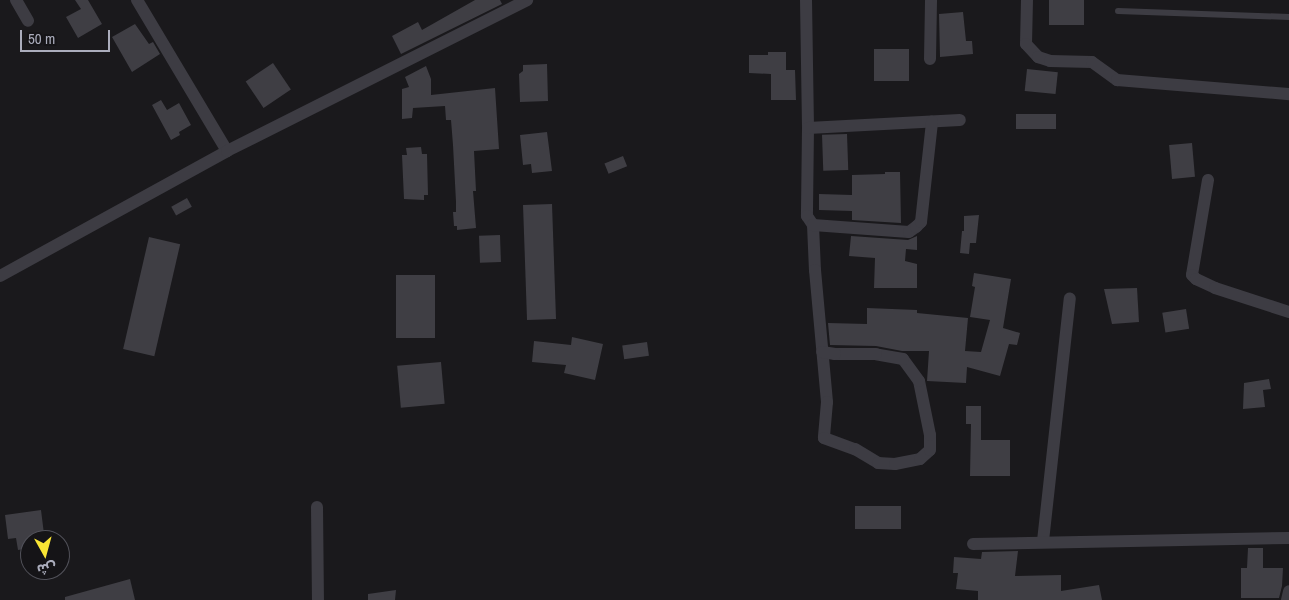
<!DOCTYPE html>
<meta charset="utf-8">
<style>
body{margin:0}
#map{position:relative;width:1289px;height:600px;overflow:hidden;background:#1a191c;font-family:"Archivo Narrow","Noto Sans Arabic",sans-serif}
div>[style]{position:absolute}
.building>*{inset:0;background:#3f3e44;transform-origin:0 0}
.service>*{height:6px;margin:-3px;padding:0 3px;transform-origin:3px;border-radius:3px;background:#3d3c43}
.minor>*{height:12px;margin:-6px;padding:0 6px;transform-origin:6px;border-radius:6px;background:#3d3c43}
span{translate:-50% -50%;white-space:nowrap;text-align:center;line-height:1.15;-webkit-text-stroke:4px #151417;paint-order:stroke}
.north{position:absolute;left:20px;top:530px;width:50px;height:50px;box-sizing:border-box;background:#151417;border:1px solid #515159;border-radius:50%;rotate:173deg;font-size:14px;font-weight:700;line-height:20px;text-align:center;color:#abadbc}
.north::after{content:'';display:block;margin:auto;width:18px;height:22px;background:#f9e534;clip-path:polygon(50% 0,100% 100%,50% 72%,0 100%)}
.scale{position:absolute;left:20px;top:30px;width:90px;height:22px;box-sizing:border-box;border:2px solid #abadbc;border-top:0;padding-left:6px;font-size:15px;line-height:18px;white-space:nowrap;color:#abadbc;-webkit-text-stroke:4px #151417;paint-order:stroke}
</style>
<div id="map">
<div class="building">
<div style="clip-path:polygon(75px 0,88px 0,102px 24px,78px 38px,66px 17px,81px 9px)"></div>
<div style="clip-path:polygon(475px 0,500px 0,502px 4px,401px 54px,392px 36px,418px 22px,422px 30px)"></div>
<div style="left:1049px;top:0;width:35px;height:25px"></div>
<div style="clip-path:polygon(963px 12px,966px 41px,972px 41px,973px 54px,940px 57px,939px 14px)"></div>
<div style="clip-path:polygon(135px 24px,149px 44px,153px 42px,160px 54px,132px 72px,112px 37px)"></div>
<div style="left:874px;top:49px;width:35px;height:32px"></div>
<div style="clip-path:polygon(768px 52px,786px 52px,786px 70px,795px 70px,796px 100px,771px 100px,771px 74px,749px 73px,749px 55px,768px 55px)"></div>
<div style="left:273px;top:63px;width:32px;height:33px;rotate:56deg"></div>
<div style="clip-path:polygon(547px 64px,548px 101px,520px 102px,519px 74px,523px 71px,523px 65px)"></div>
<div style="clip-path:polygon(426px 66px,431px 79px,431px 95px,495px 88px,499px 149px,474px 151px,476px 191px,473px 191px,476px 228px,457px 230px,457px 226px,454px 226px,453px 212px,456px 212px,456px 202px,453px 145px,451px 120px,446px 120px,445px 106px,413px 108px,412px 118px,402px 119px,402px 89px,409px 87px,405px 77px)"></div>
<div style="left:1027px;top:69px;width:31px;height:22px;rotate:6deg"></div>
<div style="clip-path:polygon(161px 100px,167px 110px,179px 103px,191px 125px,179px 132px,180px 135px,171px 140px,152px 105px)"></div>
<div style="left:1056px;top:114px;width:15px;height:40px;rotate:90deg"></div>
<div style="clip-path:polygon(547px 132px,552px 171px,532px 173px,531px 164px,523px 165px,520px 135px)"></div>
<div style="left:847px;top:134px;width:36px;height:25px;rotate:88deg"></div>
<div style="left:1192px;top:143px;width:34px;height:23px;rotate:85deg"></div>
<div style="clip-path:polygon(421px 147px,422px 154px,427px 154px,428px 195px,424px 195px,424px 200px,404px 199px,402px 155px,407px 155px,406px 148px)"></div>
<div style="left:623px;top:156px;width:11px;height:20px;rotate:68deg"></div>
<div style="clip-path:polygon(885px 172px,900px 172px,901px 223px,852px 220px,852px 211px,819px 210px,819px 194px,852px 195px,852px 175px,885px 174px)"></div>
<div style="left:187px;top:198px;width:10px;height:18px;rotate:61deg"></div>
<div style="left:552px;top:204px;width:115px;height:29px;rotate:88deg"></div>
<div style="clip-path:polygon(979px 215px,976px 243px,970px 243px,969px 254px,960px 253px,962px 231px,964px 231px,964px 216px)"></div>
<div style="left:500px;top:235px;width:27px;height:21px;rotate:88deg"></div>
<div style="clip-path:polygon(851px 236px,908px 240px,917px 236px,917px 250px,906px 249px,905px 261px,917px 264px,917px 288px,874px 288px,875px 258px,849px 256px)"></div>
<div style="left:149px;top:237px;width:32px;height:115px;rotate:13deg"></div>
<div style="clip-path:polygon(974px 273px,1011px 279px,1003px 328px,1020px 333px,1017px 345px,1009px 344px,1000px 376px,967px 367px,966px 383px,927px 381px,929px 351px,902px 351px,876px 346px,830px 345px,828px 323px,867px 324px,867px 308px,917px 310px,917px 313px,968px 318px,965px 351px,981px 352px,990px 320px,970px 317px,975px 287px,972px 286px)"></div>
<div style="left:396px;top:275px;width:39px;height:63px"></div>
<div style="clip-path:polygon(1137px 288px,1139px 322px,1112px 324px,1104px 289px)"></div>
<div style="left:1186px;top:309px;width:20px;height:24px;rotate:81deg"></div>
<div style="clip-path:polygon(572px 337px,603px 344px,595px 380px,564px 373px,566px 365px,532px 362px,534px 341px,571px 345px)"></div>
<div style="left:647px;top:342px;width:14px;height:25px;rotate:82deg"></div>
<div style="left:441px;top:362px;width:42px;height:44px;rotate:85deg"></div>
<div style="clip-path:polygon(1269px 379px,1271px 389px,1263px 390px,1265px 407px,1243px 409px,1244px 383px)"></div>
<div style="clip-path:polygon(966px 406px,981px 406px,981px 440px,1010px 440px,1010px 476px,970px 476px,971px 424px,966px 424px)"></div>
<div style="left:855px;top:506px;width:46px;height:23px"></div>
<div style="clip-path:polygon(41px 510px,44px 534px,30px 536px,30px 548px,18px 550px,16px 538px,8px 539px,5px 515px)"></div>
<div style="clip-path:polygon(1248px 548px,1263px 548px,1263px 568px,1283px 568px,1282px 586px,1279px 598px,1241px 598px,1241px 568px,1247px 568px)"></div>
<div style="clip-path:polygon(1018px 551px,1015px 576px,1061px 575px,1061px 591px,1099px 585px,1102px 600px,978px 600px,978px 591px,956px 589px,958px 573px,953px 573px,954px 557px,981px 559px,982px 552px)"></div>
<div style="clip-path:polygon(130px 579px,135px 600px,65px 600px,65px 597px)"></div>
<div style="clip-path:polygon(396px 590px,395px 600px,368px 600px,368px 594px)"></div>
</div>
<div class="service">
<div style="left:1118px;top:11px;width:171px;rotate:2deg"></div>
</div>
<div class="minor">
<div style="left:16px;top:0;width:24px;rotate:60deg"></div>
<div style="left:137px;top:0;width:176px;rotate:59.2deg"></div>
<div style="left:806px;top:0;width:128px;rotate:89.1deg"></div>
<div style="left:808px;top:128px;width:88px;rotate:90.7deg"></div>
<div style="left:807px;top:216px;width:11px;rotate:56deg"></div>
<div style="left:813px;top:225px;width:45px;rotate:87.5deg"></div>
<div style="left:815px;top:270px;width:133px;rotate:84.8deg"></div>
<div style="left:827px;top:402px;width:36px;rotate:95deg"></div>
<div style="left:824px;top:438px;width:33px;rotate:20deg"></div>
<div style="left:855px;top:449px;width:27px;rotate:31deg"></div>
<div style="left:878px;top:463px;width:17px;rotate:3deg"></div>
<div style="left:895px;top:464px;width:25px;rotate:-11deg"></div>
<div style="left:920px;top:459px;width:13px;rotate:-42deg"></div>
<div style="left:930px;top:450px;width:15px;rotate:-90deg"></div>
<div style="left:930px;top:435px;width:55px;rotate:-101.5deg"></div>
<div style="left:919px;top:381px;width:27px;rotate:-126deg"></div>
<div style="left:903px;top:359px;width:27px;rotate:-170deg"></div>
<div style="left:876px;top:354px;width:41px;rotate:180deg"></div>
<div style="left:835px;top:354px;width:13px;rotate:-171deg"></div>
<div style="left:1027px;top:0;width:44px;rotate:91.3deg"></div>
<div style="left:1026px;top:44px;width:18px;rotate:47deg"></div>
<div style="left:1038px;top:57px;width:13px;rotate:18deg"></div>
<div style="left:1050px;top:61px;width:42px;rotate:1.4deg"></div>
<div style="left:1092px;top:62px;width:31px;rotate:36deg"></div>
<div style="left:1117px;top:80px;width:173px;rotate:4.7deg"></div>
<div style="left:930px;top:59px;width:59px;rotate:-89deg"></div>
<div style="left:808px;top:128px;width:152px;rotate:-3deg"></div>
<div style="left:1208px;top:180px;width:96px;rotate:99.6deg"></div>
<div style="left:1192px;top:275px;width:6px;rotate:45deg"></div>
<div style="left:1196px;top:279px;width:21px;rotate:25deg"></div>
<div style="left:1215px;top:288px;width:78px;rotate:18deg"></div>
<div style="left:813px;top:225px;width:96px;rotate:4.2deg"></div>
<div style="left:909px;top:232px;width:9px;rotate:-36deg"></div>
<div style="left:916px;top:227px;width:7px;rotate:-45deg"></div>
<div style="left:921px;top:222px;width:101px;rotate:-83.7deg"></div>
<div style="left:0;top:276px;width:259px;rotate:-28.8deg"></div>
<div style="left:227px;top:151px;width:336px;rotate:-26.7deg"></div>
<div style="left:317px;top:507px;width:93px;rotate:89.4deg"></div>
<div style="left:1043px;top:541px;width:244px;rotate:-83.7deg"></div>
<div style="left:973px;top:544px;width:316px;rotate:-1.1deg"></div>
<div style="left:1287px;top:600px;width:9px;rotate:-77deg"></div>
</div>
<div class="north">ش</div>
<div class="scale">50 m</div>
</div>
